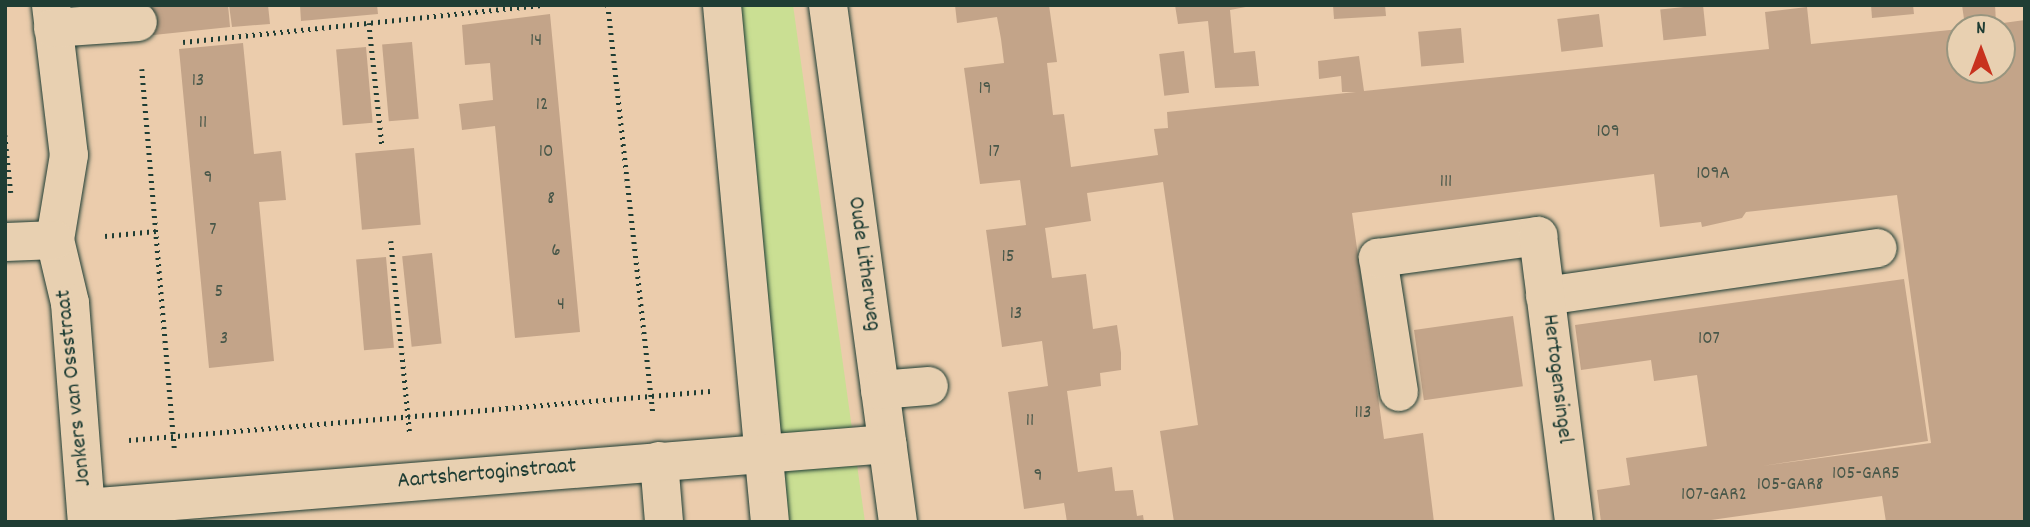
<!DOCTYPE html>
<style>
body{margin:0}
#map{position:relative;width:2030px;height:527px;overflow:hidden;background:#ebccac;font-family:Dekko,sans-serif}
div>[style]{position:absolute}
.green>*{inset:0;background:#cadf93}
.building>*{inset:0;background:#c3a489;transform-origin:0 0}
.path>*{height:4.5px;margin-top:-2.25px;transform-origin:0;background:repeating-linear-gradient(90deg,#1f3d34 0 2px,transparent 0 7px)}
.roads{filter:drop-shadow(0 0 2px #1f3d34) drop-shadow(0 0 2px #1f3d34)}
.minor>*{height:38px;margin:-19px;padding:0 19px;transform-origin:19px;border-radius:19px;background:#e8d0b1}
span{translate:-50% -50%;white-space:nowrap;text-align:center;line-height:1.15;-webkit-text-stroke:5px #e8d0b1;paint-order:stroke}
.number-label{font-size:19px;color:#485749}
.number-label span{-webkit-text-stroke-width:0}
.street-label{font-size:23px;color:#1f3d34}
.frame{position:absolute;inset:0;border:7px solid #1f3d34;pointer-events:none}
.north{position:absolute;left:1946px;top:14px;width:70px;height:70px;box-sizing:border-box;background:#e8d0b1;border:2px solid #98957f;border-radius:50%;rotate:0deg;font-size:19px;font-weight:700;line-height:28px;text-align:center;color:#1f3d34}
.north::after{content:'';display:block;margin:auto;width:24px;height:32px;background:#c8321e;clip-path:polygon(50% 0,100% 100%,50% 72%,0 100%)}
</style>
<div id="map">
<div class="green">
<div style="clip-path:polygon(740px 5px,793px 5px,865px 522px,783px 522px)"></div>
</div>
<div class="building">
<div style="clip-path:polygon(141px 5px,228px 5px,230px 27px,144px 36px)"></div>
<div style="clip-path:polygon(229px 5px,268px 5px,270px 24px,232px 27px)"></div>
<div style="clip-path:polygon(300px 5px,377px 5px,378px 14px,301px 21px)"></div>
<div style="clip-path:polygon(955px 5px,1049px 5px,1057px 62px,1047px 63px,1053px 115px,1064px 114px,1071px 167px,1158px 155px,1154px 129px,1168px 128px,1167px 112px,1356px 92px,1342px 92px,1341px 76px,1319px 79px,1318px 61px,1359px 56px,1364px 91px,1769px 49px,1765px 12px,1807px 7px,1811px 44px,1960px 29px,1960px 70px,2002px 70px,2002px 28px,1981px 26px,2025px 20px,2025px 521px,1886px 522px,1882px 496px,1697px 522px,1601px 522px,1597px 490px,1630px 485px,1626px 458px,1707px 446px,1697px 375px,1654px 381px,1651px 360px,1581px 370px,1575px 325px,1904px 279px,1928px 441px,1762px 466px,1931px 443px,1897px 195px,1746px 212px,1742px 218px,1702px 227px,1701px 222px,1660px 227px,1654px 174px,1352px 213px,1384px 439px,1423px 433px,1434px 522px,1174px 522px,1160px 431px,1198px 425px,1163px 182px,1087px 193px,1091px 221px,1045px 228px,1052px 278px,1086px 274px,1093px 329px,1117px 325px,1121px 353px,1121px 370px,1100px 373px,1101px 386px,1067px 391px,1078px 472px,1112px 467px,1115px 491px,1133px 490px,1137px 516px,1143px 515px,1144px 522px,1067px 522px,1064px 503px,1024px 509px,1008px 392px,1048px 386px,1045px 364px,1042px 341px,1002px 347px,986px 230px,1026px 225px,1023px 202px,1020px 180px,980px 184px,964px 68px,1004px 63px,1001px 39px,997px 17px,957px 23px)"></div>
<div style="clip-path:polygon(1175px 5px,1256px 5px,1230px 10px,1234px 53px,1255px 51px,1259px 86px,1215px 88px,1208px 21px,1178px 24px)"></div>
<div style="clip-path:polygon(1333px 5px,1385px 5px,1386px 16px,1334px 19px)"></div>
<div style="left:1703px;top:5px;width:31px;height:43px;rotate:84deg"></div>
<div style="clip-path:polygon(1871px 5px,1913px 5px,1914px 14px,1872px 18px)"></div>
<div style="clip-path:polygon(1962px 5px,1995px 5px,1996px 22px,1965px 26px)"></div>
<div style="clip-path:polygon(550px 14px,580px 332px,515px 338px,495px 126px,462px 130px,459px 104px,493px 100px,490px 63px,465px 65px,462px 25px)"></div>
<div style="left:1599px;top:14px;width:33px;height:42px;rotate:83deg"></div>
<div style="left:1461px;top:28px;width:35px;height:43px;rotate:85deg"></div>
<div style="left:412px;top:42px;width:77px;height:30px;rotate:85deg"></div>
<div style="clip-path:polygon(243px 43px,254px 154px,281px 151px,286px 200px,259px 202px,274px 361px,209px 368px,179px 49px)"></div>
<div style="left:366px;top:47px;width:76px;height:30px;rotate:85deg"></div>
<div style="left:1184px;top:51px;width:42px;height:25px;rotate:83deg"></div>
<div style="left:414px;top:148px;width:77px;height:59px;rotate:85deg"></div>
<div style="left:432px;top:253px;width:91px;height:30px;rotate:84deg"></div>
<div style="left:386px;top:257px;width:91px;height:30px;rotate:85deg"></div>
<div style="left:1513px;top:316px;width:71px;height:100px;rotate:82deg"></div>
</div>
<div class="path">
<div style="left:608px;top:5px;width:412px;rotate:83.7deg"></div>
<div style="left:369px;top:23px;width:123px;rotate:83.9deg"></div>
<div style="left:183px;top:42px;width:363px;rotate:-5.9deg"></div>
<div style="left:142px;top:69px;width:383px;rotate:85.1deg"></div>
<div style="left:5px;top:135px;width:58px;rotate:84.1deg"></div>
<div style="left:105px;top:236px;width:51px;rotate:-5.6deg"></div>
<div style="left:391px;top:241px;width:195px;rotate:84.4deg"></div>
<div style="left:129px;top:440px;width:583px;rotate:-4.82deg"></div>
</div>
<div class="roads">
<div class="minor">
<div style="left:51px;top:5px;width:151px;rotate:83.2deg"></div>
<div style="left:69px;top:155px;width:86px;rotate:99.4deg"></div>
<div style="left:55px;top:240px;width:65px;rotate:76.6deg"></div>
<div style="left:70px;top:303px;width:220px;rotate:85.6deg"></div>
<div style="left:722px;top:5px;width:519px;rotate:84.7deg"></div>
<div style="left:828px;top:5px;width:522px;rotate:82.29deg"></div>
<div style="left:53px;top:28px;width:85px;rotate:-4deg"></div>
<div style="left:5px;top:242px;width:50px;rotate:-2.3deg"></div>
<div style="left:1545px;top:296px;width:336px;rotate:-8.2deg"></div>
<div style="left:880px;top:390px;width:49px;rotate:-4.7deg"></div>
<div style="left:1399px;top:392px;width:136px;rotate:-98.9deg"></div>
<div style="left:1378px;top:258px;width:162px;rotate:-7.8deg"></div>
<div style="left:1538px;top:236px;width:288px;rotate:82.8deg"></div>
<div style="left:659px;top:461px;width:61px;rotate:85.3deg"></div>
<div style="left:86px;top:508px;width:804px;rotate:-4.57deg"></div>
</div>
</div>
<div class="number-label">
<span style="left:536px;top:42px">14</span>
<span style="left:198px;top:82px">13</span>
<span style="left:985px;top:90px">19</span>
<span style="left:542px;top:106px">12</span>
<span style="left:203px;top:124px">11</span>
<span style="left:1608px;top:133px">109</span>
<span style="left:546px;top:153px">10</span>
<span style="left:994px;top:153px">17</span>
<span style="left:1713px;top:175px">109A</span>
<span style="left:208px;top:179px">9</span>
<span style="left:1446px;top:183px">111</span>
<span style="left:551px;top:200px">8</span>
<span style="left:213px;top:231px">7</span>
<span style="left:556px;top:252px">6</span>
<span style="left:1008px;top:258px">15</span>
<span style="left:219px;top:293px">5</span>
<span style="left:561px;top:306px">4</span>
<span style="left:1016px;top:315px">13</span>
<span style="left:224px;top:340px">3</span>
<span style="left:1709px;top:340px">107</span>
<span style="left:1363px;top:414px">113</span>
<span style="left:1030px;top:422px">11</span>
<span style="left:1866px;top:475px">105-GAR5</span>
<span style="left:1038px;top:477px">9</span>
<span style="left:1790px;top:486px">105-GAR8</span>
<span style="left:1714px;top:496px">107-GAR2</span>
</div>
<div class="street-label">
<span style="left:863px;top:264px;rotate:82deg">Oude Litherweg</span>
<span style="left:1556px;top:379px;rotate:83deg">Hertogensingel</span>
<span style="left:75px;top:388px;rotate:-96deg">Jonkers van Ossstraat</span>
<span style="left:487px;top:475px;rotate:-5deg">Aartshertoginstraat</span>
</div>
<div class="frame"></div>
<div class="north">N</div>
</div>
